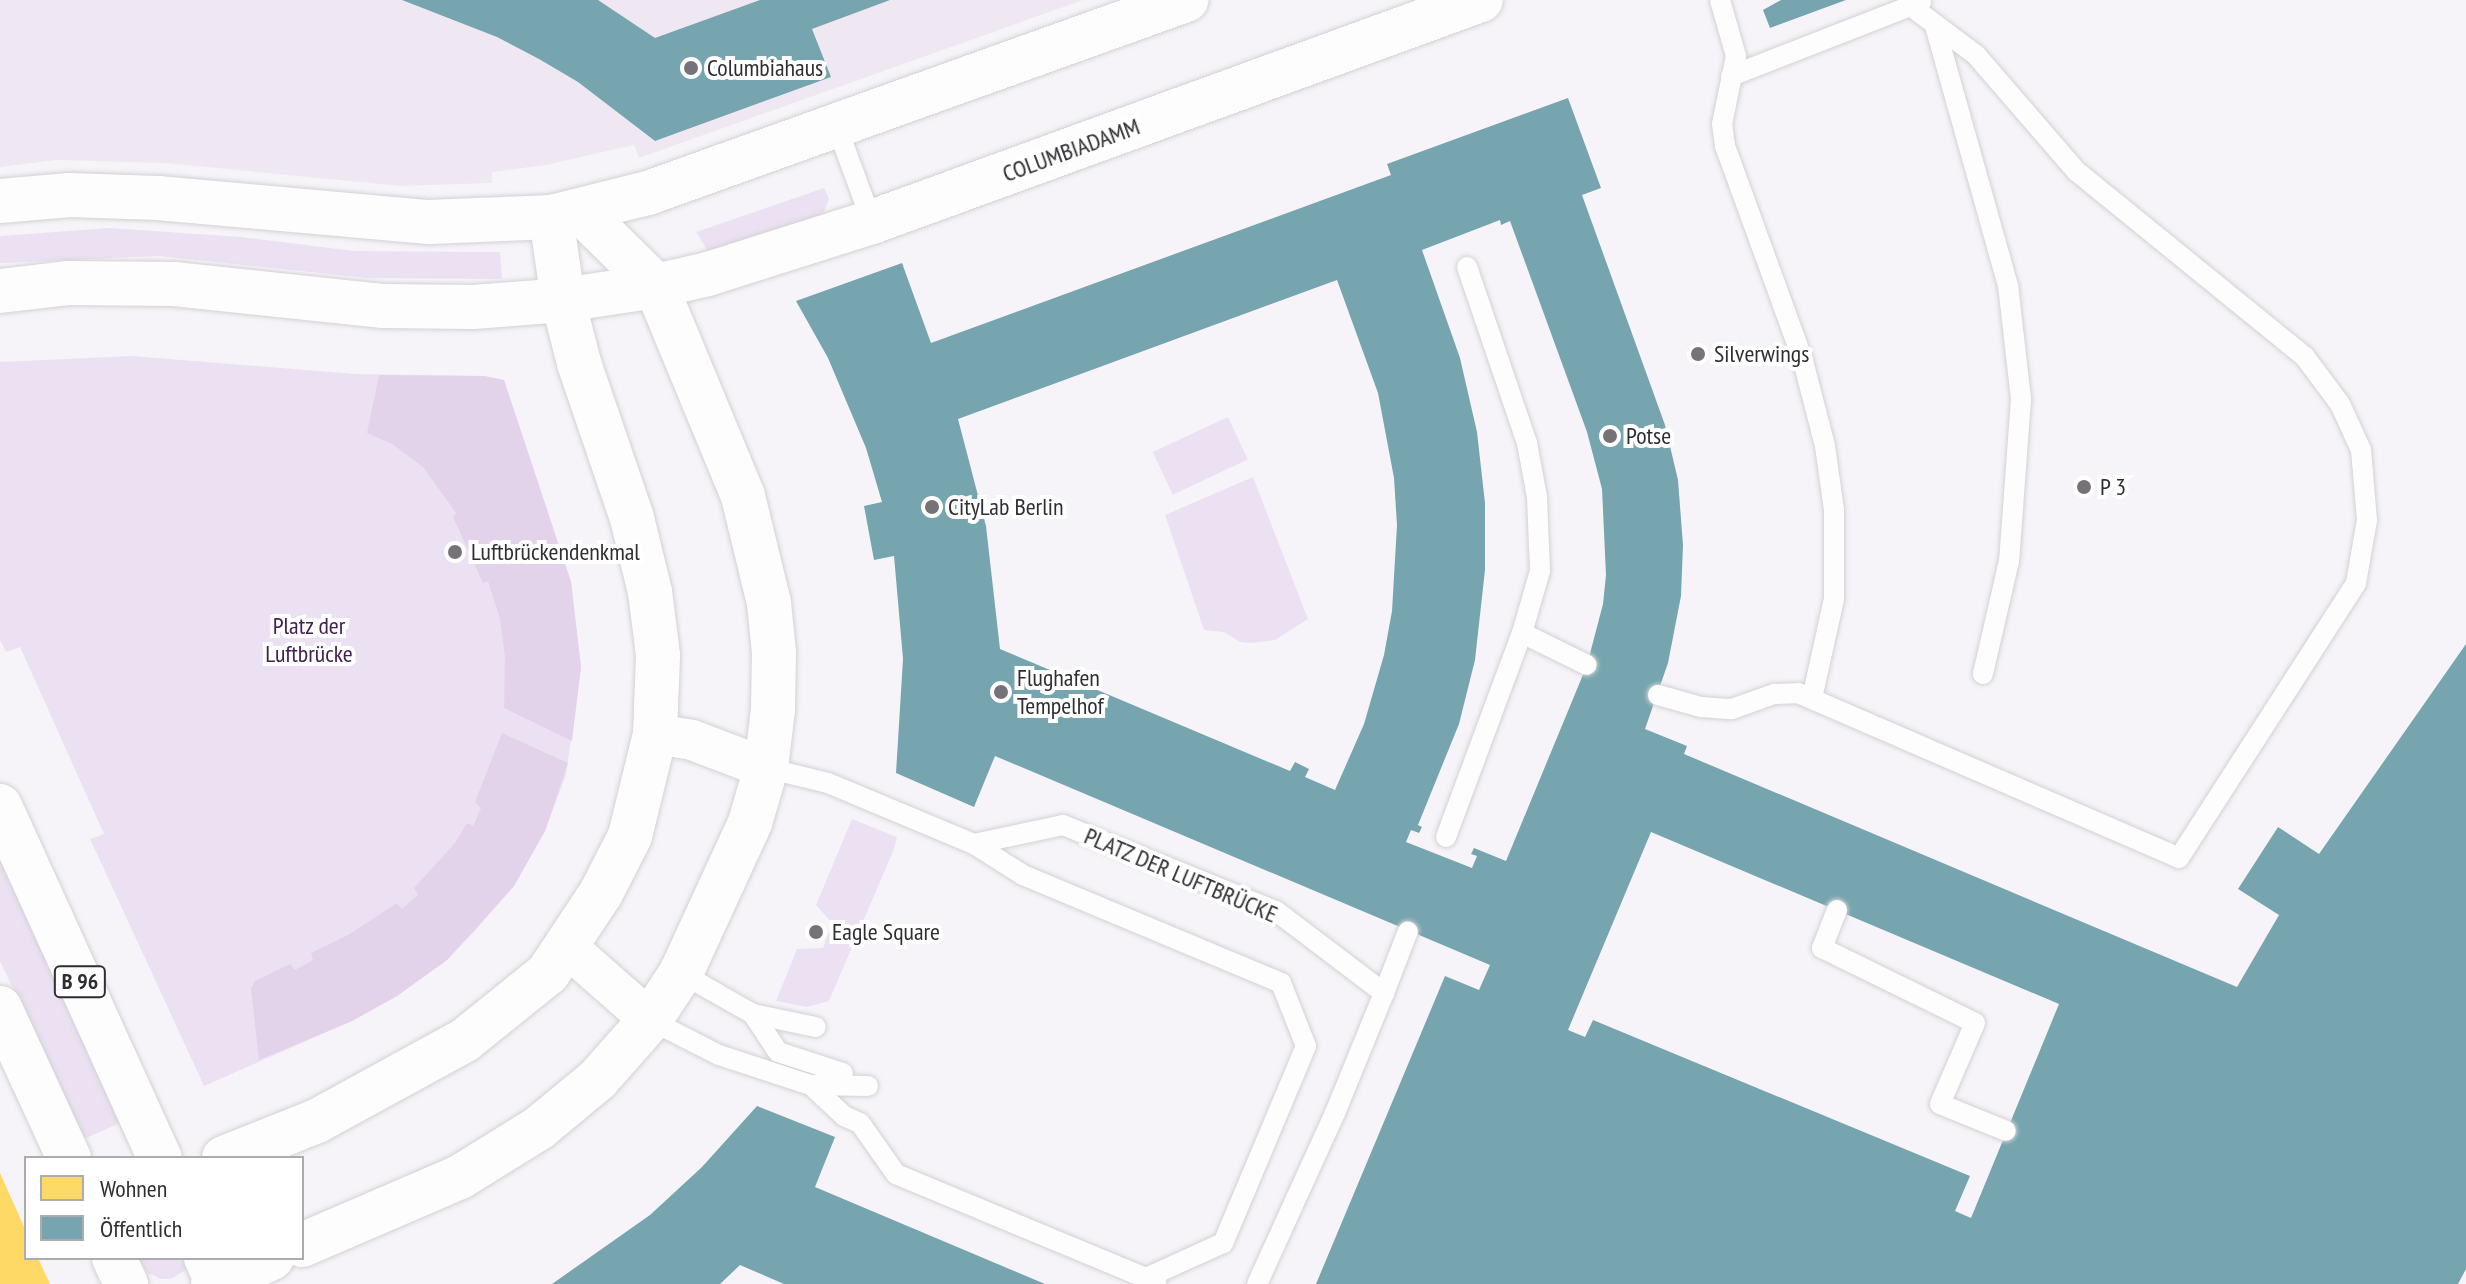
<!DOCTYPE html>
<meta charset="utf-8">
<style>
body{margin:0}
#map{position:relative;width:2466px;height:1284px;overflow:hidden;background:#f7f4f9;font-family:"PT Sans Narrow",sans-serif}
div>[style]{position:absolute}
.built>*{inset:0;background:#efe8f3}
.green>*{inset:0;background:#ece1f2;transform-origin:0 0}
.forest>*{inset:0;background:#e2d3ea}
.homes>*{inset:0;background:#ffd966}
.public>*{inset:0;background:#76a5af}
.roads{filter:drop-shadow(0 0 2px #d3d1d4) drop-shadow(0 0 2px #d3d1d4)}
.service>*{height:20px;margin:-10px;padding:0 10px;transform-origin:10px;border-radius:10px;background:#fefdfe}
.minor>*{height:40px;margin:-20px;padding:0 20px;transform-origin:20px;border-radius:20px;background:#fefdfe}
.tertiary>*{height:44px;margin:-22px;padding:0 22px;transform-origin:22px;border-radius:22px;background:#fefdfe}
.secondary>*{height:44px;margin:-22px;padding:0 22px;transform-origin:22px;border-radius:22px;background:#fefdfe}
.primary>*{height:44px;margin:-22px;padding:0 22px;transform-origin:22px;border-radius:22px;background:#fefdfe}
.dots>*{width:22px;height:22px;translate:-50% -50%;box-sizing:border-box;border:4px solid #fff;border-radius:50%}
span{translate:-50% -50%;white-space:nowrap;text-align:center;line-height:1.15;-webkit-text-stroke:8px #fff;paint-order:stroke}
.shield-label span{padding:2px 6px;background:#fff;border:2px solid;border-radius:6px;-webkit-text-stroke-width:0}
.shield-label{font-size:22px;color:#2f2d31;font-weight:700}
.poi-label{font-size:24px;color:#2f2d31}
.left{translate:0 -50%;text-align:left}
.street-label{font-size:24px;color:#2f2d31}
.park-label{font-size:24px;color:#40204e}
.legend{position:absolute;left:24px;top:1156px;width:280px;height:104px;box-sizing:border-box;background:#fff;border:2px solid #acabad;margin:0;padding:10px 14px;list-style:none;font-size:24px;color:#2f2d31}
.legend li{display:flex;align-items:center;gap:16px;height:40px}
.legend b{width:40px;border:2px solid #acabad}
</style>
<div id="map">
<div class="built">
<div style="clip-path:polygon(0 0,1083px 0,639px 158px,634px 145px,546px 165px,492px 172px,492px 183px,401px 186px,165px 163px,56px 160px,0 167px)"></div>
</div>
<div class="green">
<div style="clip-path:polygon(824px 188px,829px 199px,822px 217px,709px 253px,696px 232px)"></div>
<div style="clip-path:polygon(110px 228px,241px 237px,354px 251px,500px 252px,502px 279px,367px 278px,159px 256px,0 263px,0 236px)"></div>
<div style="clip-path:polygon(132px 356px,355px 374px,484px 376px,504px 380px,571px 582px,581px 667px,566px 775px,545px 831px,514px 886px,475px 931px,447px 960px,397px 996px,352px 1021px,204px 1086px,90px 839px,104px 834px,20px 647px,6px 652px,0 640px,0 362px)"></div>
<div style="left:1228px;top:417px;width:47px;height:83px;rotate:65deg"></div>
<div style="clip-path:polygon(1253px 477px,1308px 619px,1275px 640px,1252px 643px,1240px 642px,1224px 632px,1204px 630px,1165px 515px)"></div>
<div style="clip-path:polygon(852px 819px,897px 837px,894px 849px,829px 1001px,807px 1007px,776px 1001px,797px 949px,823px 948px,832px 923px,816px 905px)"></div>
<div style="clip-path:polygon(0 861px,122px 1122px,84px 1139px,0 961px)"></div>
<div style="clip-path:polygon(137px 1258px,183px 1258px,187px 1269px,171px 1279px,161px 1279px,146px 1272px)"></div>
</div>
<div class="forest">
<div style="clip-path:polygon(379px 375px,484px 376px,504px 380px,571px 582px,581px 667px,572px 741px,504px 708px,505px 657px,500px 619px,488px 581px,483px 583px,453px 517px,456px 513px,423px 467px,392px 444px,367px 433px)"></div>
<div style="clip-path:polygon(502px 733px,568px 763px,545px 831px,514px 886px,447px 960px,397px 996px,352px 1021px,259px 1060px,251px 989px,255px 981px,290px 964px,295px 970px,313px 960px,311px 953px,348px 935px,397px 903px,402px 909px,418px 895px,414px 888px,455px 843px,467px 823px,473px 826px,481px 808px,475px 802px)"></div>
</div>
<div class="homes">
<div style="clip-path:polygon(0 1173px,26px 1231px,26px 1258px,38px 1258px,50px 1284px,0 1284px)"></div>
</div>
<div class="public">
<div style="clip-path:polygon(402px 0,598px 0,655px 38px,760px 0,890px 0,812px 29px,831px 77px,655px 141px,578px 82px,539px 59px,497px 37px)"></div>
<div style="clip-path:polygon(1781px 0,1846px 0,1770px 28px,1763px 10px)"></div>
<div style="clip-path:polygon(evenodd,1568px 98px,1601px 188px,1582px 195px,1665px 425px,1678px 480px,1683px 545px,1681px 596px,1668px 663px,1645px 729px,1687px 746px,1684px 754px,2237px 987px,2279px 915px,2238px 889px,2278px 827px,2319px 854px,2466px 644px,2466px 1269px,2458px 1284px,1316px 1284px,1445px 976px,1479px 990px,1490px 965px,995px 756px,974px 807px,896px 773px,903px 659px,894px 556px,874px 560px,864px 506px,882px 502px,866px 448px,828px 358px,796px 301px,902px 263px,931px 343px,1391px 175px,1387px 164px,1568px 98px,1500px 220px,1501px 225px,1510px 221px,1587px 432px,1602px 489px,1606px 575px,1603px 604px,1587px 665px,1506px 861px,1474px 848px,1471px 854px,1477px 856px,1472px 868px,1406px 842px,1411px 830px,1419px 833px,1422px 827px,1418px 825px,1459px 724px,1475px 660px,1485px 570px,1485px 503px,1477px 432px,1460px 358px,1422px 250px,1500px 220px,1568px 98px,1337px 280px,1378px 393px,1394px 478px,1397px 525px,1392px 611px,1384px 655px,1364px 724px,1335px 790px,1305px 777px,1309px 769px,1295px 762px,1290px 771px,1000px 649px,986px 526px,958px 419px,1337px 280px,1568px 98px,1651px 832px,2059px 1004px,1971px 1218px,1955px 1211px,1970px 1176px,1593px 1020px,1585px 1037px,1568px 1030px,1651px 832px)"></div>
<div style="clip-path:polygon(757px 1106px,835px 1137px,815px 1187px,1045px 1284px,784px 1284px,740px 1265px,720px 1284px,552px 1284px,650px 1215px,702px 1167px)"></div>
</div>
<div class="roads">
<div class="service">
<div style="left:1720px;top:0;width:58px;rotate:74.1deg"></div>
<div style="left:1736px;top:56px;width:69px;rotate:101.6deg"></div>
<div style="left:1722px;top:124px;width:22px;rotate:82deg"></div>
<div style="left:1725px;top:146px;width:225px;rotate:70deg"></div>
<div style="left:1802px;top:357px;width:92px;rotate:75.5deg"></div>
<div style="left:1825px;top:446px;width:65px;rotate:82deg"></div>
<div style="left:1834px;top:510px;width:89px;rotate:90deg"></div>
<div style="left:1834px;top:599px;width:101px;rotate:102.5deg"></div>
<div style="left:1935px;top:26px;width:269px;rotate:74.3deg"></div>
<div style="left:2008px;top:285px;width:115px;rotate:83.5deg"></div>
<div style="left:2021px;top:399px;width:162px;rotate:94.2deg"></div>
<div style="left:2009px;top:561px;width:116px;rotate:103deg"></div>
<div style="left:1731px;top:76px;width:204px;rotate:-21.3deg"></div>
<div style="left:837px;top:127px;width:101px;rotate:69.8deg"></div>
<div style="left:1522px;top:633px;width:72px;rotate:26.2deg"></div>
<div style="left:1658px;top:695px;width:45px;rotate:15.6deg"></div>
<div style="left:1701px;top:707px;width:31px;rotate:4deg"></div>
<div style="left:1732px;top:709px;width:45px;rotate:-19.7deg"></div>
<div style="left:1774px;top:694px;width:24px;rotate:-2deg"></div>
<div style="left:1798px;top:693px;width:415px;rotate:23.4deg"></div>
<div style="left:2179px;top:858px;width:327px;rotate:-57.2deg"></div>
<div style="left:2356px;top:583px;width:64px;rotate:-80.1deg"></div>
<div style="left:2367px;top:520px;width:70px;rotate:-94.9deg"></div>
<div style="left:2361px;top:450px;width:51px;rotate:-114.5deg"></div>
<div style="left:2340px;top:404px;width:59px;rotate:-126.7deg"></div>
<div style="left:2305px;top:357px;width:294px;rotate:-140.9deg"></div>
<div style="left:2077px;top:172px;width:155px;rotate:-130.8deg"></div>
<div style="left:1976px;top:55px;width:80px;rotate:-143.1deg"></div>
<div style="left:766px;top:768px;width:64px;rotate:13.6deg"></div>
<div style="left:828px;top:783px;width:158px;rotate:22.7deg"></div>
<div style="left:974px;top:844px;width:58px;rotate:32.3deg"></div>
<div style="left:1023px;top:875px;width:280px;rotate:22.7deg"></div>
<div style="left:1281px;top:983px;width:68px;rotate:68.4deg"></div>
<div style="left:1306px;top:1046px;width:214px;rotate:112.8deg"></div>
<div style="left:1223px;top:1243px;width:85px;rotate:155.6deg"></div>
<div style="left:1446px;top:837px;width:218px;rotate:-69.6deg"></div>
<div style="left:1522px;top:633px;width:65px;rotate:-73.8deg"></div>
<div style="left:1540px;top:571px;width:74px;rotate:-92.3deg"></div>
<div style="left:1537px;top:497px;width:55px;rotate:-100.5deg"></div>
<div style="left:1527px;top:443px;width:186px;rotate:-108.8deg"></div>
<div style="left:974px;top:844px;width:91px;rotate:-12.1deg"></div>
<div style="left:1063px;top:825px;width:230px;rotate:22deg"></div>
<div style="left:1276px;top:911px;width:136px;rotate:37.2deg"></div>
<div style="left:1384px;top:993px;width:130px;rotate:112.2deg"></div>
<div style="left:1335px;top:1113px;width:188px;rotate:114.5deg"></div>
<div style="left:1837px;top:910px;width:41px;rotate:111.5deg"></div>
<div style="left:1822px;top:948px;width:170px;rotate:26.1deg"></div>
<div style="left:1975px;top:1023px;width:88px;rotate:113.4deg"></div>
<div style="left:1940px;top:1104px;width:71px;rotate:22.2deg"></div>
<div style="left:681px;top:973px;width:83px;rotate:29.7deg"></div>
<div style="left:753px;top:1014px;width:45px;rotate:56.7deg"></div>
<div style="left:778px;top:1052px;width:68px;rotate:17.9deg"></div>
<div style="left:1384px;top:993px;width:66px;rotate:-68.8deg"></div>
<div style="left:753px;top:1014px;width:64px;rotate:11.7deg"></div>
<div style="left:650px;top:1020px;width:77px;rotate:26.9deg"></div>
<div style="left:719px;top:1055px;width:97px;rotate:18.1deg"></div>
<div style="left:811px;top:1085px;width:45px;rotate:43.2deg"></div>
<div style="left:844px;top:1116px;width:17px;rotate:24deg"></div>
<div style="left:860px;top:1123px;width:62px;rotate:54.8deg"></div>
<div style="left:896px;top:1174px;width:282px;rotate:22.6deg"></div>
<div style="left:811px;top:1085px;width:57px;rotate:1deg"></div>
</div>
<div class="minor">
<div style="left:655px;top:734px;width:37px;rotate:9deg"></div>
<div style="left:692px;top:740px;width:79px;rotate:20.7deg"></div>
<div style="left:567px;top:947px;width:111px;rotate:41.3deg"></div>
</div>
<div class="tertiary">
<div style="left:224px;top:1158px;width:100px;rotate:-21.7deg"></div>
<div style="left:317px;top:1121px;width:169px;rotate:-28.7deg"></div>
<div style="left:465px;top:1040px;width:107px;rotate:-38.9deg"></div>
<div style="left:548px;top:973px;width:96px;rotate:-56.5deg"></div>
<div style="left:601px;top:893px;width:64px;rotate:-63deg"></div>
<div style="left:630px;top:836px;width:105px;rotate:-76.2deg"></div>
<div style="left:655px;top:734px;width:79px;rotate:-87.8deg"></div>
<div style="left:658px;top:655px;width:64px;rotate:-97.2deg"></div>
<div style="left:650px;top:592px;width:76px;rotate:-103.7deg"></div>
<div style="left:632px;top:518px;width:164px;rotate:-108.9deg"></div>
<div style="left:579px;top:363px;width:65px;rotate:-104.3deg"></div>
<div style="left:563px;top:300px;width:84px;rotate:-98.2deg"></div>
<div style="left:302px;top:1245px;width:172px;rotate:-23.3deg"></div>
<div style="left:460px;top:1177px;width:93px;rotate:-31.8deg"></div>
<div style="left:539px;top:1128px;width:77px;rotate:-39.7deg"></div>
<div style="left:598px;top:1079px;width:79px;rotate:-48.6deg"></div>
<div style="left:650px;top:1020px;width:56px;rotate:-56.6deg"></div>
<div style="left:681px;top:973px;width:165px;rotate:-65.3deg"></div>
<div style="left:750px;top:823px;width:57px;rotate:-73.8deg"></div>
<div style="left:766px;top:768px;width:59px;rotate:-83.2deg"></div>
<div style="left:773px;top:709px;width:56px;rotate:-89deg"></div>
<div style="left:774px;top:653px;width:50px;rotate:-95.7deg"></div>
<div style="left:769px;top:603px;width:110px;rotate:-103.7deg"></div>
<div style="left:743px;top:496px;width:227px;rotate:-112.5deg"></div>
<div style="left:656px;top:286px;width:107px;rotate:-135.4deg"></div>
<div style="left:213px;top:1284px;width:64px;rotate:-23.8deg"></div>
</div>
<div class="secondary">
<div style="left:0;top:201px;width:70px;rotate:-4.9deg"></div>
<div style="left:70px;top:195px;width:88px;rotate:2deg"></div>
<div style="left:158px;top:198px;width:272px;rotate:5.1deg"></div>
<div style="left:429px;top:222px;width:122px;rotate:-2.3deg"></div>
<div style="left:551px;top:217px;width:100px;rotate:-13.9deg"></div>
<div style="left:648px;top:193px;width:572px;rotate:-19.73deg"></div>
<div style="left:0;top:291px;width:68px;rotate:-6.7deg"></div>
<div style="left:68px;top:283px;width:106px;rotate:0.5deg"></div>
<div style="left:174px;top:284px;width:211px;rotate:6deg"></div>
<div style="left:384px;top:306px;width:89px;rotate:0.6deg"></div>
<div style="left:473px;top:307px;width:90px;rotate:-4.4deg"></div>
<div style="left:563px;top:300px;width:94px;rotate:-8.6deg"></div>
<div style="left:656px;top:286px;width:53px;rotate:-13deg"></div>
<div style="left:708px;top:274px;width:172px;rotate:-17.6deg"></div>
<div style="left:872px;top:222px;width:648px;rotate:-20.03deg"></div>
</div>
<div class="primary">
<div style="left:0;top:806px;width:387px;rotate:65.6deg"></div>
<div style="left:0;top:1008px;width:165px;rotate:65.3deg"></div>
<div style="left:114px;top:1258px;width:29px;rotate:65deg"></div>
<div style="left:206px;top:1258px;width:29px;rotate:65deg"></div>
</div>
</div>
<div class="dots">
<div style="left:691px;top:68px;background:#757377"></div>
<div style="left:1698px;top:354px;background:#757377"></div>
<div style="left:1610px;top:436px;background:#757377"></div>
<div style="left:2084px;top:487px;background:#757377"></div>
<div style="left:932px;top:507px;background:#757377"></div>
<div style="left:455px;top:552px;background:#757377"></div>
<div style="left:1001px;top:692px;background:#757377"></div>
<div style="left:816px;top:932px;background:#757377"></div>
</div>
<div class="shield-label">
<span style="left:80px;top:982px">B 96</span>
</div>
<div class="poi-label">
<span class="left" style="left:707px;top:68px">Columbiahaus</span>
<span class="left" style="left:1714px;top:354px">Silverwings</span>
<span class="left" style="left:1626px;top:436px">Potse</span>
<span class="left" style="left:2100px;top:487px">P 3</span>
<span class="left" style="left:948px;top:507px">CityLab Berlin</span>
<span class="left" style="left:471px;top:552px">Luftbrückendenkmal</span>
<span class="left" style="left:1017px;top:692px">Flughafen<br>Tempelhof</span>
<span class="left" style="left:832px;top:932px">Eagle Square</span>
</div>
<div class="street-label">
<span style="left:1071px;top:150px;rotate:-20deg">COLUMBIADAMM</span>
<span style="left:1181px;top:875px;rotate:23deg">PLATZ DER LUFTBRÜCKE</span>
</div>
<div class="park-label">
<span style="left:309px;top:640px">Platz der<br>Luftbrücke</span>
</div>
<ul class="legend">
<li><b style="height:22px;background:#ffd966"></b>Wohnen</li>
<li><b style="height:22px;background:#76a5af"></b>Öffentlich</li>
</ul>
</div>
